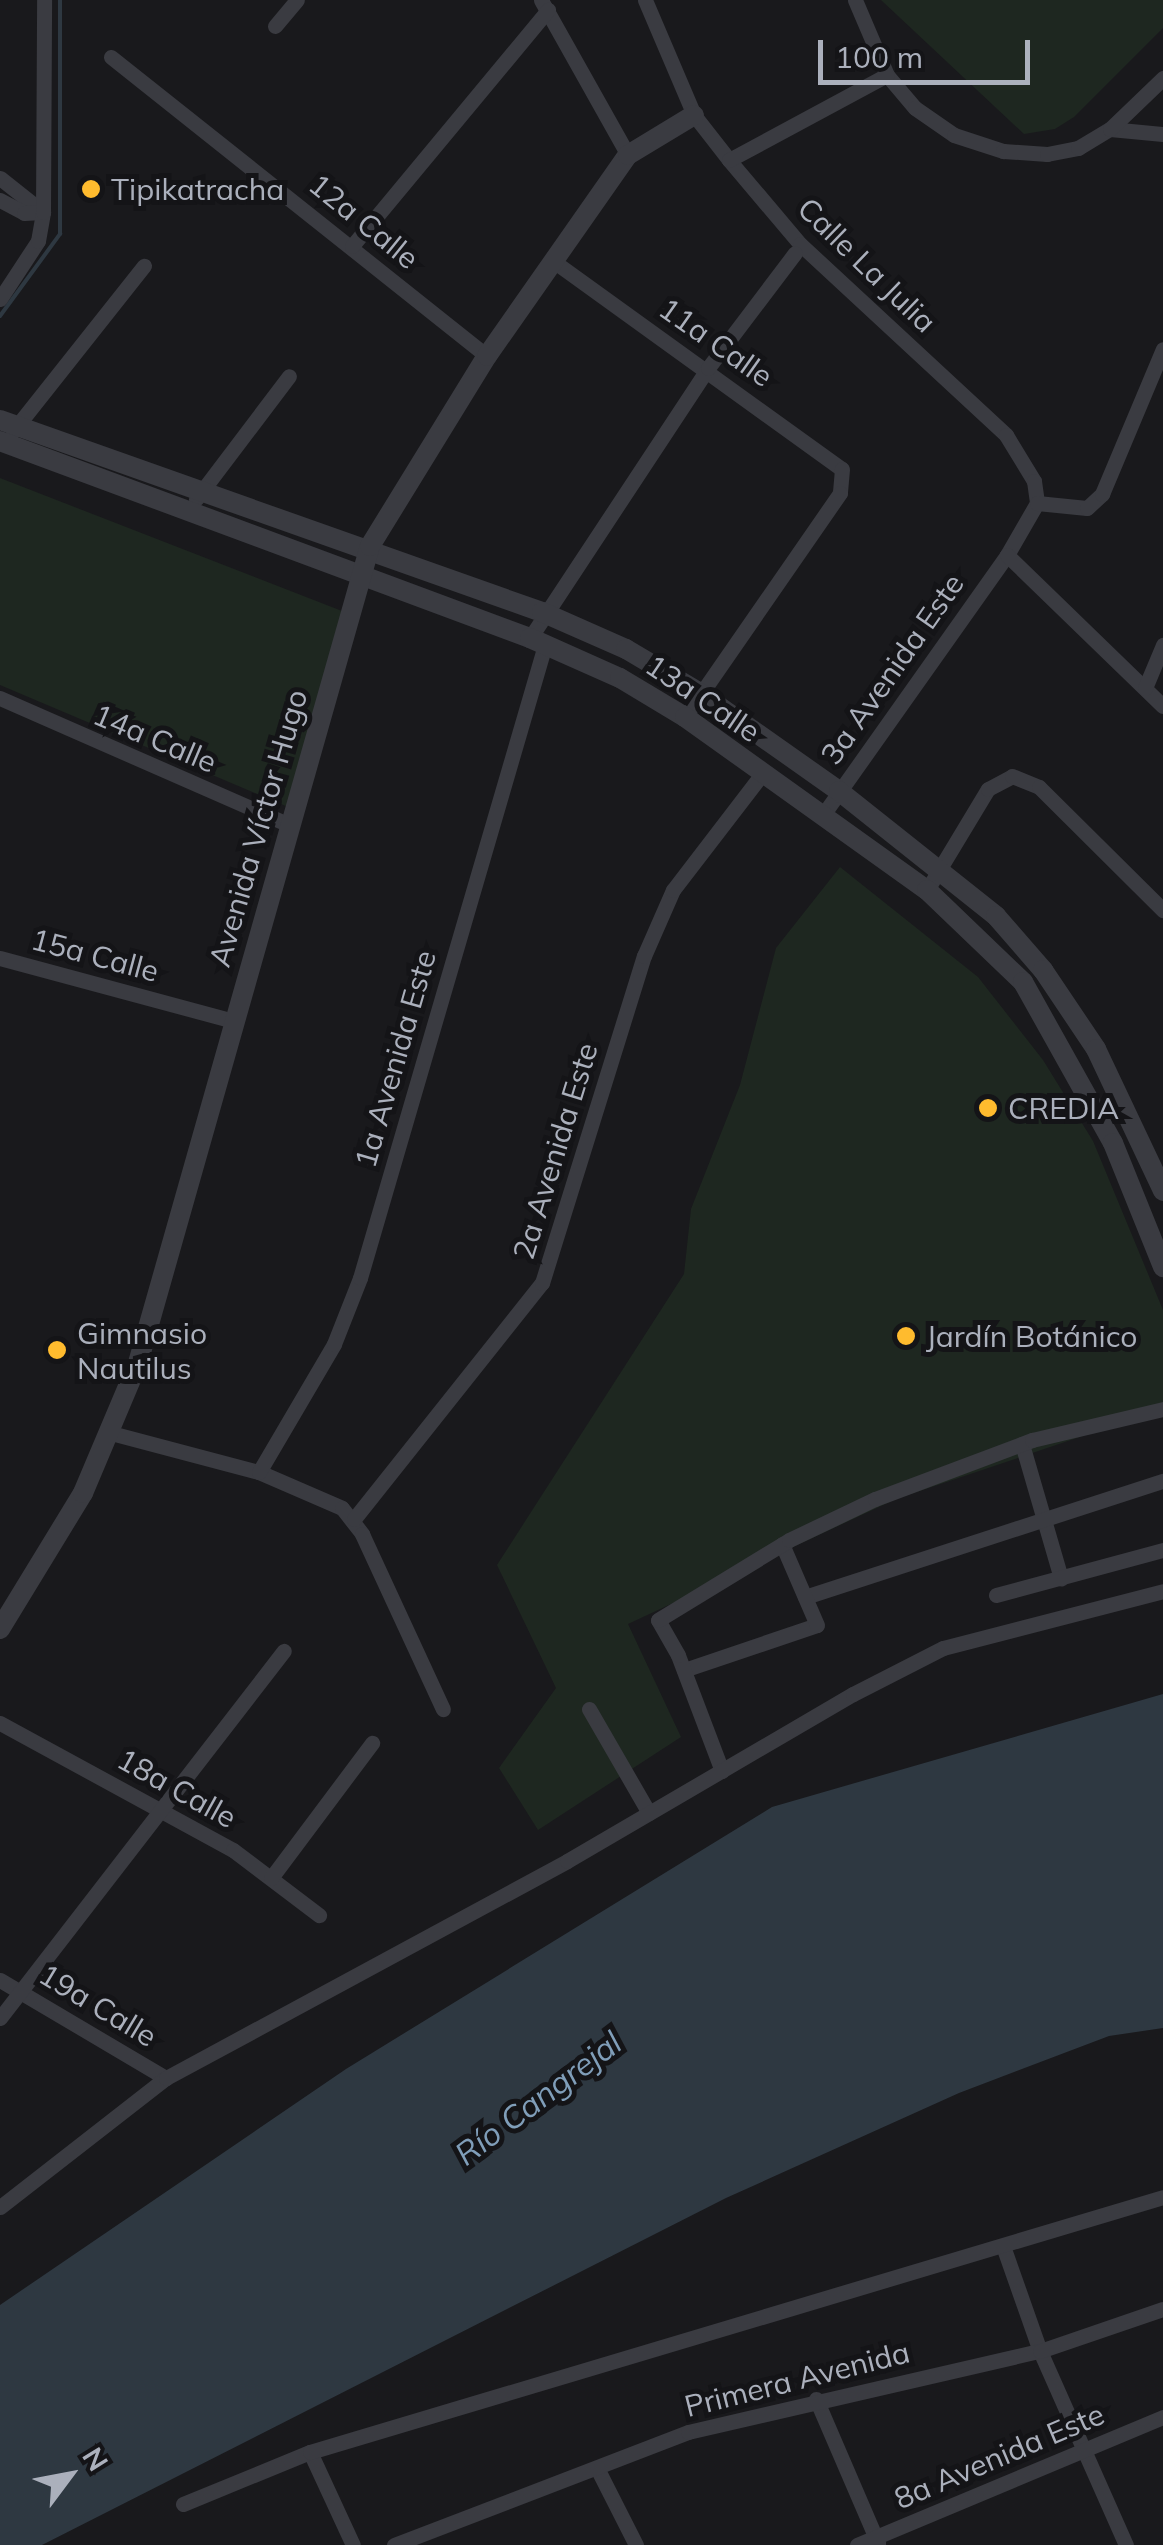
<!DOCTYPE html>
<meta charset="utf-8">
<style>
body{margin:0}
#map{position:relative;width:1163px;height:2545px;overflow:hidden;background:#19191c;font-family:Mulish,sans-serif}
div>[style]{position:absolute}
.green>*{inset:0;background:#1e2720}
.water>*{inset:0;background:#2e3841}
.stream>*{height:4px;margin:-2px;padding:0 2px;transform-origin:2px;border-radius:2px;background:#2e3841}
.minor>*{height:15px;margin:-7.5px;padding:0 7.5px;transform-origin:7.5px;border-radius:7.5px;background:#3a3b41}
.tertiary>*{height:20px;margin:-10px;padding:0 10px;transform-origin:10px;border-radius:10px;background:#3a3b41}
.dots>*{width:28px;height:28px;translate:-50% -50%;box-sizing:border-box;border:5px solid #141417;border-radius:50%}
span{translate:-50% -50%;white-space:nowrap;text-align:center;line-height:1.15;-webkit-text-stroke:10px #141417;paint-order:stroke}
.poi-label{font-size:30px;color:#abb0bc}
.left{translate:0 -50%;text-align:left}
.street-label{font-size:30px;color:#abb0bc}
.water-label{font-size:32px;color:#809eb9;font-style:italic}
.north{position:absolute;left:20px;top:2425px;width:100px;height:100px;-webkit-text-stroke:8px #141417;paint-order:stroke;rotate:58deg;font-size:28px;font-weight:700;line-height:40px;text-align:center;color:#abb0bc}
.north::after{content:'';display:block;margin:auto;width:35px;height:45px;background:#abb0bc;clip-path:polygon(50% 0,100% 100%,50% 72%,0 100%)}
.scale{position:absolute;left:818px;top:40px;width:212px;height:45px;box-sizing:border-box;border:5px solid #abb0bc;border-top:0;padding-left:12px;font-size:30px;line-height:35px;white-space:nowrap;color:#abb0bc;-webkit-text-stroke:8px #141417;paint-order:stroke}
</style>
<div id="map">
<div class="green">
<div style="clip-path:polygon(881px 0,1163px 0,1163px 28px,1074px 117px,1055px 129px,1024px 134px)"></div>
<div style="clip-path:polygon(0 478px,342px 611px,288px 807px,0 685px)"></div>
<div style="clip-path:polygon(840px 867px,978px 977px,1043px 1060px,1093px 1141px,1163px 1310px,1163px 1409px,896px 1499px,628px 1624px,681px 1737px,538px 1830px,499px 1768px,556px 1688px,497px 1565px,684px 1274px,691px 1209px,740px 1085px,776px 948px)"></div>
</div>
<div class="water">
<div style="clip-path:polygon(1163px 1694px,1163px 2028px,1109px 2036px,959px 2093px,726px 2198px,42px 2545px,0 2545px,0 2305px,346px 2069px,772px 1807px)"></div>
</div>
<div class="stream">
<div style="left:0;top:316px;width:102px;rotate:-53.8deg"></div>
<div style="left:60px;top:234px;width:234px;rotate:-90deg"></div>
</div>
<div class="minor">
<div style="left:541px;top:0;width:178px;rotate:60.7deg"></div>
<div style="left:645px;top:0;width:125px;rotate:66.9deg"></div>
<div style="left:694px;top:115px;width:57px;rotate:52.1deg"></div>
<div style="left:729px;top:160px;width:110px;rotate:49.8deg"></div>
<div style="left:800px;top:244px;width:281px;rotate:42.8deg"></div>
<div style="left:1006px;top:435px;width:54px;rotate:58.7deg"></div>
<div style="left:1034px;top:481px;width:22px;rotate:82deg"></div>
<div style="left:1037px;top:503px;width:60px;rotate:120deg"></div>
<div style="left:1007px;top:555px;width:320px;rotate:125.3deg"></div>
<div style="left:855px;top:0;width:82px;rotate:66.9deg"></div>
<div style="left:887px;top:75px;width:43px;rotate:49.7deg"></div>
<div style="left:915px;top:108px;width:47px;rotate:34.7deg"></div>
<div style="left:954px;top:135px;width:52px;rotate:18.1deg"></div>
<div style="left:1003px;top:151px;width:44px;rotate:3.9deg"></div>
<div style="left:1047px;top:154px;width:32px;rotate:-11deg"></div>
<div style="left:1078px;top:148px;width:37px;rotate:-31deg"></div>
<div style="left:1110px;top:129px;width:53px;rotate:5.4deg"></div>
<div style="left:275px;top:26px;width:34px;rotate:-50deg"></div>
<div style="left:111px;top:57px;width:480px;rotate:38.5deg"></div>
<div style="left:1110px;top:129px;width:74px;rotate:-43.9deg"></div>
<div style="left:729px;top:160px;width:179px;rotate:-28.3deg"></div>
<div style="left:0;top:178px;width:55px;rotate:38.3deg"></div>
<div style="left:0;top:200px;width:27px;rotate:28deg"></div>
<div style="left:24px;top:213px;width:19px;rotate:-3deg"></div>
<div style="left:352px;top:246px;width:307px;rotate:-50.3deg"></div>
<div style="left:556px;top:263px;width:352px;rotate:35.8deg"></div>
<div style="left:842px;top:469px;width:24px;rotate:95deg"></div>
<div style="left:840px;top:493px;width:272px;rotate:124.7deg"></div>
<div style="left:0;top:299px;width:69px;rotate:-56.8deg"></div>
<div style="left:38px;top:241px;width:29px;rotate:-80deg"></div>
<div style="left:43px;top:212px;width:212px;rotate:-89.7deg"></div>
<div style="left:13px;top:431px;width:211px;rotate:-51.6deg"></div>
<div style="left:196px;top:499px;width:154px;rotate:-52.9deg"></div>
<div style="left:1037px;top:503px;width:50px;rotate:5.7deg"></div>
<div style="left:1087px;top:508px;width:21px;rotate:-43deg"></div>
<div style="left:1102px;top:494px;width:157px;rotate:-67.2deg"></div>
<div style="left:1007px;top:555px;width:217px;rotate:44.1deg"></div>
<div style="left:530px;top:638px;width:323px;rotate:-56.6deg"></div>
<div style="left:708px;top:368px;width:144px;rotate:-52.9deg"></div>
<div style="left:1145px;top:688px;width:47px;rotate:-67.3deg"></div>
<div style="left:0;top:698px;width:317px;rotate:23.7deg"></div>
<div style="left:927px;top:890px;width:118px;rotate:-58.9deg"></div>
<div style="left:988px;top:789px;width:27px;rotate:-28deg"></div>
<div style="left:1012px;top:776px;width:29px;rotate:22deg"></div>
<div style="left:1039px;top:787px;width:175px;rotate:44.8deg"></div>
<div style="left:0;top:958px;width:241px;rotate:15.1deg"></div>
<div style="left:111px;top:1433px;width:153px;rotate:14.8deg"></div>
<div style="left:259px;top:1472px;width:90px;rotate:23.4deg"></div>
<div style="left:342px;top:1508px;width:33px;rotate:52deg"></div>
<div style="left:362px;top:1534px;width:193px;rotate:65.2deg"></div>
<div style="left:1022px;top:1444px;width:140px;rotate:73.8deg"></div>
<div style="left:259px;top:1472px;width:148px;rotate:-59.6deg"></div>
<div style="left:334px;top:1344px;width:71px;rotate:-68.5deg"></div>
<div style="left:360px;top:1278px;width:659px;rotate:-73.71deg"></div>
<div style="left:354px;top:1519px;width:302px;rotate:-51.5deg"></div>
<div style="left:542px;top:1283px;width:343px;rotate:-72.7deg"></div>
<div style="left:644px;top:956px;width:72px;rotate:-66.3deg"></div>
<div style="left:673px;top:890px;width:146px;rotate:-52.5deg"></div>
<div style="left:996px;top:1595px;width:173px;rotate:-15.1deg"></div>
<div style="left:805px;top:1597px;width:376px;rotate:-18deg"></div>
<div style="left:684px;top:1670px;width:140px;rotate:-18.7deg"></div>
<div style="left:817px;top:1625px;width:88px;rotate:-113.4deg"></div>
<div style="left:589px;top:1709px;width:120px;rotate:60deg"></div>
<div style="left:0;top:1723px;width:265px;rotate:28.6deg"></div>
<div style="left:233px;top:1850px;width:108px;rotate:37.1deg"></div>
<div style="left:722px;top:1771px;width:124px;rotate:-110.8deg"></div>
<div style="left:678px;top:1655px;width:40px;rotate:-119.7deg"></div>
<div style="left:658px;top:1620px;width:153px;rotate:-31.4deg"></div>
<div style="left:789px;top:1540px;width:95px;rotate:-25.5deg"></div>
<div style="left:875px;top:1499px;width:168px;rotate:-20.6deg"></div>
<div style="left:1032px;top:1440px;width:135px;rotate:-13.3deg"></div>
<div style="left:271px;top:1878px;width:169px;rotate:-53.2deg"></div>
<div style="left:0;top:1980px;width:193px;rotate:30.6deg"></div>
<div style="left:0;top:2018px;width:464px;rotate:-52.3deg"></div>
<div style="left:0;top:2207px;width:210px;rotate:-37.9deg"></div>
<div style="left:166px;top:2078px;width:456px;rotate:-28.4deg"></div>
<div style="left:567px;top:1861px;width:331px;rotate:-30.3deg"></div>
<div style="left:853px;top:1694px;width:101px;rotate:-27.1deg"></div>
<div style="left:943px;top:1648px;width:227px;rotate:-14.5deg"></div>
<div style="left:1003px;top:2246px;width:111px;rotate:70.6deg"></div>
<div style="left:1040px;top:2351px;width:212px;rotate:66.1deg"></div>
<div style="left:816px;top:2399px;width:157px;rotate:66.7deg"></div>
<div style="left:310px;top:2452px;width:102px;rotate:65.2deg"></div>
<div style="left:598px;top:2470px;width:84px;rotate:63.1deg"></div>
<div style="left:183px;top:2504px;width:137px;rotate:-22.3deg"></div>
<div style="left:310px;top:2452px;width:890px;rotate:-16.64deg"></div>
<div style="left:394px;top:2545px;width:315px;rotate:-21deg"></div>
<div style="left:688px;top:2432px;width:361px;rotate:-13deg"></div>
<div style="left:1040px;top:2351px;width:130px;rotate:-18.9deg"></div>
<div style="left:857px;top:2545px;width:332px;rotate:-22.7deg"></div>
</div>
<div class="tertiary">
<div style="left:0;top:420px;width:575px;rotate:19.51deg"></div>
<div style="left:542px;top:612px;width:92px;rotate:23.8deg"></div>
<div style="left:626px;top:649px;width:86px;rotate:30.7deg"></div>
<div style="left:700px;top:693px;width:170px;rotate:35.2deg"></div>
<div style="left:839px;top:791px;width:201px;rotate:38.5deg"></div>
<div style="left:996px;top:916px;width:72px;rotate:49deg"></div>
<div style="left:1043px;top:970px;width:95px;rotate:56.1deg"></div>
<div style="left:1096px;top:1049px;width:157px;rotate:64.7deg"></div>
<div style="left:0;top:441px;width:565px;rotate:20.39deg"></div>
<div style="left:530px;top:638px;width:98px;rotate:24deg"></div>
<div style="left:620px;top:678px;width:76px;rotate:31deg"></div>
<div style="left:685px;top:717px;width:297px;rotate:35.6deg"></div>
<div style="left:927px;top:890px;width:133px;rotate:43.8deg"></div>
<div style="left:1023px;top:982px;width:184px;rotate:60.8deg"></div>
<div style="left:1113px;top:1143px;width:134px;rotate:68deg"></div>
<div style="left:0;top:1629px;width:159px;rotate:-58.6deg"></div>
<div style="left:83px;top:1493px;width:141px;rotate:-67.1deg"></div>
<div style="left:138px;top:1363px;width:849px;rotate:-74.15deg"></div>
<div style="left:370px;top:546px;width:223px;rotate:-58.4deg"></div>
<div style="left:487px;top:356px;width:246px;rotate:-55deg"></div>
<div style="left:628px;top:155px;width:77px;rotate:-31.2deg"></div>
</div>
<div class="dots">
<div style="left:91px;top:189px;background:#ffbb2e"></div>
<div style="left:988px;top:1108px;background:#ffbb2e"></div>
<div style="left:906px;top:1336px;background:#ffbb2e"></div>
<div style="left:57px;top:1350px;background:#ffbb2e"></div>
</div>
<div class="poi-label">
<span class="left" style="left:111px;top:189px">Tipikatracha</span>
<span class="left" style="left:1008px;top:1108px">CREDIA</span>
<span class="left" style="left:77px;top:1350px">Gimnasio<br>Nautilus</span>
<span class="left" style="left:926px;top:1336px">Jardín Botánico</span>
</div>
<div class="street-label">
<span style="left:364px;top:221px;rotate:39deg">12a Calle</span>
<span style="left:867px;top:265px;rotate:44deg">Calle La Julia</span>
<span style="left:716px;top:342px;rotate:35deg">11a Calle</span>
<span style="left:892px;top:669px;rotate:-55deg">3a Avenida Este</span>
<span style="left:703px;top:698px;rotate:34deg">13a Calle</span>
<span style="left:155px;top:738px;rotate:23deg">14a Calle</span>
<span style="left:258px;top:828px;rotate:-74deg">Avenida Víctor Hugo</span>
<span style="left:95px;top:955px;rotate:15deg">15a Calle</span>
<span style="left:395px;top:1059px;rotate:-74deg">1a Avenida Este</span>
<span style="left:555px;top:1151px;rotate:-73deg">2a Avenida Este</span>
<span style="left:177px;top:1788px;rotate:29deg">18a Calle</span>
<span style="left:98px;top:2005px;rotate:31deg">19a Calle</span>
<span style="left:797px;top:2379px;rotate:-14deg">Primera Avenida</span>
<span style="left:999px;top:2456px;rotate:-23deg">8a Avenida Este</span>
</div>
<div class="water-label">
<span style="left:538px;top:2098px;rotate:-37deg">Río Cangrejal</span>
</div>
<div class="north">N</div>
<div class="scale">100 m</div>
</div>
